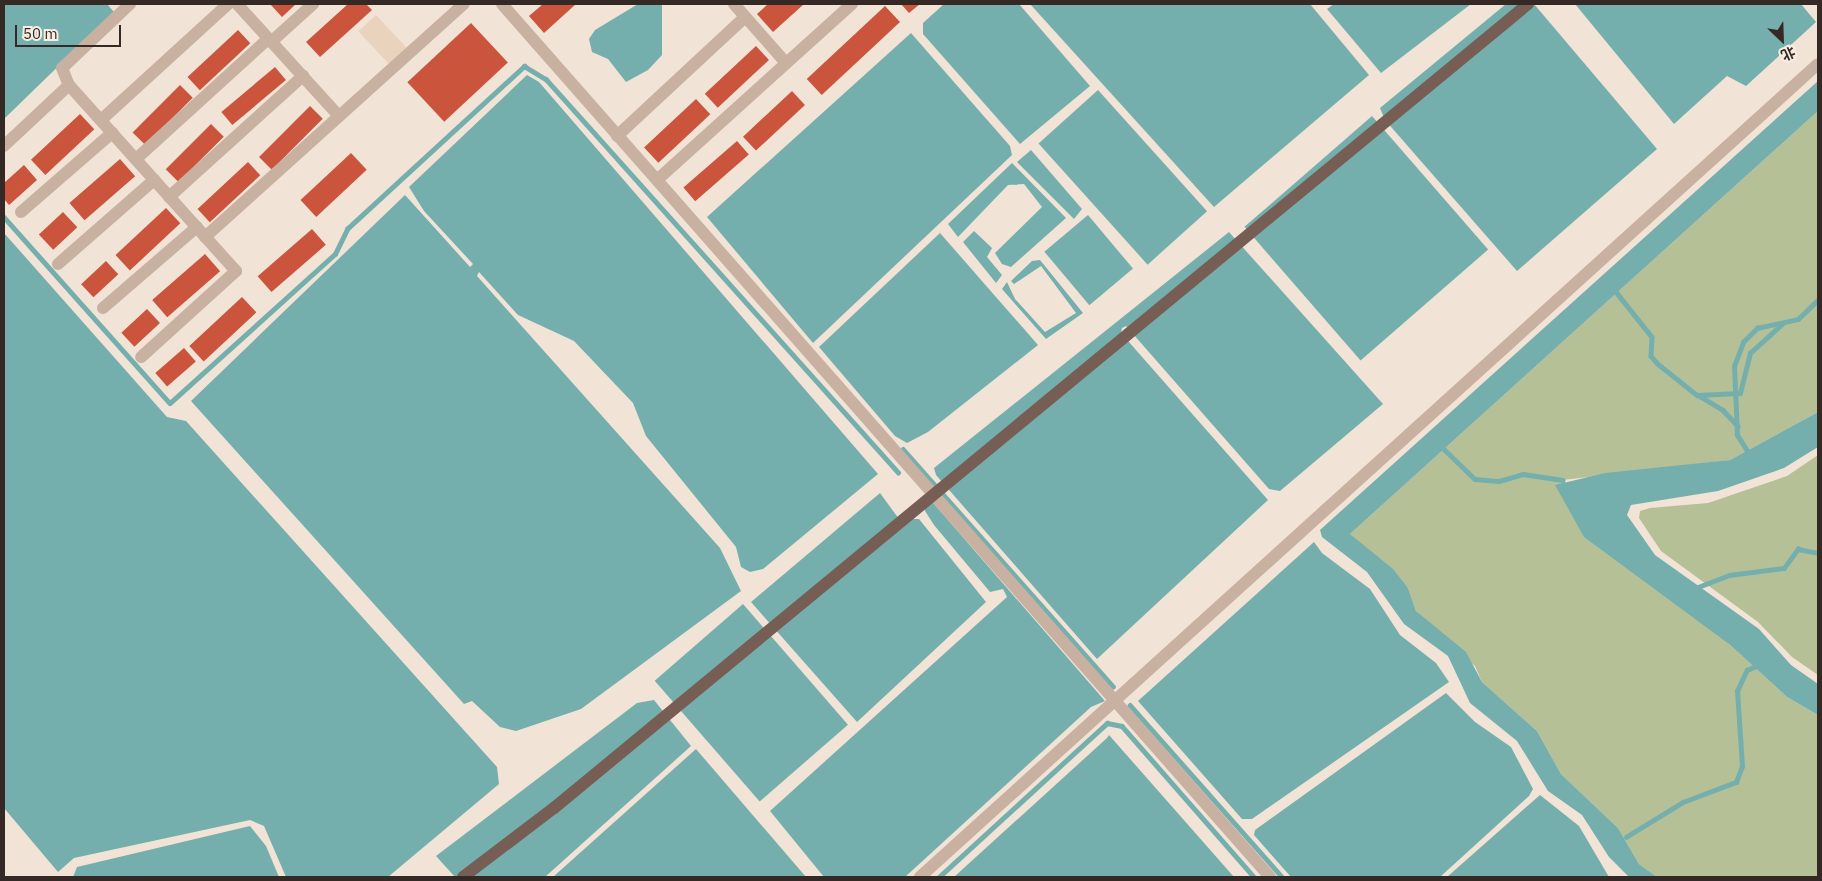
<!DOCTYPE html>
<meta charset="utf-8">
<style>
body{margin:0}
#map{position:relative;width:1822px;height:881px;overflow:hidden;background:#f1e3d6;font-family:"IBM Plex Sans","Noto Sans SC",sans-serif}
div>[style]{position:absolute}
.green>*{inset:0;background:#b5c096}
.plaza>*{inset:0;background:#ead3bd;transform-origin:0 0}
.water>*{inset:0;background:#75afad;transform-origin:0 0}
.stream>*{height:4.5px;margin:-2.25px;padding:0 2.25px;transform-origin:2.25px;border-radius:2.25px;background:#75afad}
.building>*{inset:0;background:#ca543c;transform-origin:0 0}
.minor>*{height:12px;margin:-6px;padding:0 6px;transform-origin:6px;border-radius:6px;background:#c9b1a2}
.major>*{height:12px;margin:-6px;padding:0 6px;transform-origin:6px;border-radius:6px;background:#775e55}
span{translate:-50% -50%;white-space:nowrap;text-align:center;line-height:1.15;-webkit-text-stroke:4.5px #f9ede2;paint-order:stroke}
.frame{position:absolute;inset:0;border:5px solid #342925;pointer-events:none}
.north{position:absolute;left:1757px;top:15px;width:50px;height:50px;-webkit-text-stroke:4px #f9ede2;paint-order:stroke;rotate:156deg;font-size:14px;font-weight:700;line-height:20px;text-align:center;color:#342925}
.north::after{content:'';display:block;margin:auto;width:18px;height:22px;background:#342925;clip-path:polygon(50% 0,100% 100%,50% 72%,0 100%)}
.scale{position:absolute;left:15px;top:25px;width:106px;height:22px;box-sizing:border-box;border:2px solid #342925;border-top:0;padding-left:6px;font-size:15px;line-height:18px;white-space:nowrap;color:#342925;-webkit-text-stroke:4px #f9ede2;paint-order:stroke}
</style>
<div id="map">
<div class="green">
<div style="clip-path:polygon(1818px 111px,1818px 412px,1730px 460px,1563px 480px,1729px 644px,1787px 697px,1818px 715px,1818px 877px,1657px 877px,1639px 864px,1618px 828px,1561px 774px,1537px 731px,1482px 682px,1475px 666px,1416px 611px,1408px 588px,1350px 534px)"></div>
<div style="clip-path:polygon(1818px 455px,1818px 675px,1792px 657px,1758px 622px,1661px 551px,1639px 518px,1640px 511px,1650px 508px,1708px 503px,1787px 476px)"></div>
</div>
<div class="plaza">
<div style="left:376px;top:15px;width:50px;height:24px;rotate:47deg"></div>
</div>
<div class="water">
<div style="clip-path:polygon(4px 4px,107px 4px,114px 12px,4px 119px)"></div>
<div style="clip-path:polygon(638px 4px,662px 4px,662px 55px,648px 70px,626px 82px,608px 59px,592px 52px,589px 39px,595px 30px)"></div>
<div style="clip-path:polygon(944px 4px,1019px 4px,1090px 86px,1020px 144px,923px 34px,923px 23px)"></div>
<div style="clip-path:polygon(1030px 4px,1310px 4px,1369px 75px,1214px 207px)"></div>
<div style="clip-path:polygon(1334px 4px,1471px 4px,1381px 73px,1327px 9px)"></div>
<div style="clip-path:polygon(1506px 4px,1534px 4px,1657px 149px,1517px 271px,1385px 120px,1380px 108px)"></div>
<div style="clip-path:polygon(1575px 4px,1801px 4px,1816px 22px,1746px 86px,1727px 76px,1674px 124px)"></div>
<div style="clip-path:polygon(911px 33px,1010px 146px,1012px 155px,813px 343px,707px 217px)"></div>
<div style="clip-path:polygon(527px 75px,539px 82px,878px 474px,763px 569px,750px 572px,741px 567px,736px 547px,646px 436px,633px 403px,574px 341px,518px 315px,479px 272px,477px 276px,720px 548px,741px 591px,581px 709px,516px 731px,500px 727px,472px 701px,464px 704px,191px 401px,405px 195px,470px 267px,473px 264px,424px 211px,409px 187px)"></div>
<div style="clip-path:polygon(1818px 81px,1818px 111px,1350px 534px,1393px 569px,1408px 588px,1416px 611px,1466px 652px,1482px 682px,1537px 731px,1561px 774px,1618px 828px,1639px 864px,1657px 877px,1629px 877px,1609px 857px,1582px 815px,1548px 791px,1517px 741px,1470px 703px,1448px 656px,1404px 624px,1367px 572px,1322px 537px,1320px 530px)"></div>
<div style="left:1098px;top:90px;width:163px;height:80px;rotate:48deg"></div>
<div style="left:1372px;top:116px;width:177px;height:169px;rotate:49deg"></div>
<div style="clip-path:polygon(1031px 150px,1082px 209px,1074px 219px,1017px 162px)"></div>
<div style="clip-path:polygon(1012px 163px,1066px 218px,1011px 267px,1002px 264px,995px 253px,1042px 207px,1024px 184px,1008px 185px,958px 237px,948px 224px)"></div>
<div style="left:1088px;top:215px;width:70px;height:57px;rotate:50deg"></div>
<div style="clip-path:polygon(974px 231px,992px 248px,987px 257px,1002px 275px,996px 283px,963px 242px)"></div>
<div style="clip-path:polygon(1229px 232px,1383px 404px,1280px 491px,1269px 489px,1126px 326px,1122px 328px,1121px 333px,1268px 500px,1097px 659px,936px 475px,934px 468px)"></div>
<div style="clip-path:polygon(4px 233px,167px 417px,186px 421px,497px 767px,499px 784px,388px 877px,286px 877px,264px 826px,250px 820px,74px 858px,58px 872px,4px 808px)"></div>
<div style="clip-path:polygon(940px 233px,1038px 345px,928px 432px,907px 443px,895px 436px,819px 347px)"></div>
<div style="clip-path:polygon(1040px 260px,1083px 313px,1046px 339px,1002px 289px,1007px 282px,1015px 299px,1045px 332px,1076px 313px,1041px 266px,1014px 284px,1011px 281px,1032px 261px)"></div>
<div style="clip-path:polygon(1818px 412px,1818px 447px,1784px 468px,1718px 491px,1631px 505px,1627px 515px,1655px 555px,1759px 629px,1791px 665px,1818px 684px,1818px 715px,1787px 697px,1729px 644px,1584px 537px,1555px 485px,1605px 473px,1730px 460px)"></div>
<div style="clip-path:polygon(880px 493px,899px 519px,919px 519px,986px 602px,857px 722px,751px 602px)"></div>
<div style="clip-path:polygon(929px 498px,1105px 701px,1091px 707px,905px 877px,824px 877px,770px 811px,1007px 597px,1003px 589px,990px 592px,934px 525px,925px 511px,924px 502px)"></div>
<div style="clip-path:polygon(1314px 542px,1322px 553px,1370px 589px,1400px 635px,1436px 663px,1449px 682px,1252px 819px,1242px 819px,1138px 701px)"></div>
<div style="left:743px;top:604px;width:160px;height:117px;rotate:49deg"></div>
<div style="clip-path:polygon(1446px 693px,1475px 722px,1511px 747px,1533px 789px,1529px 796px,1440px 877px,1291px 877px,1254px 835px,1255px 830px)"></div>
<div style="clip-path:polygon(654px 700px,691px 746px,545px 877px,455px 877px,436px 856px,637px 703px)"></div>
<div style="clip-path:polygon(1109px 735px,1234px 877px,954px 877px,1107px 738px)"></div>
<div style="clip-path:polygon(696px 749px,806px 877px,553px 877px)"></div>
<div style="clip-path:polygon(1540px 795px,1579px 826px,1609px 877px,1447px 877px)"></div>
<div style="clip-path:polygon(250px 826px,266px 846px,279px 877px,73px 877px,77px 867px)"></div>
</div>
<div class="stream">
<div style="left:4px;top:217px;width:249px;rotate:48.3deg"></div>
<div style="left:170px;top:403px;width:222px;rotate:-42.1deg"></div>
<div style="left:335px;top:254px;width:28px;rotate:-64deg"></div>
<div style="left:347px;top:229px;width:241px;rotate:-42.6deg"></div>
<div style="left:524px;top:66px;width:26px;rotate:31deg"></div>
<div style="left:546px;top:79px;width:528px;rotate:48.15deg"></div>
<div style="left:1617px;top:293px;width:56px;rotate:51.5deg"></div>
<div style="left:1652px;top:337px;width:19px;rotate:93deg"></div>
<div style="left:1651px;top:356px;width:9px;rotate:49deg"></div>
<div style="left:1657px;top:363px;width:51px;rotate:38.7deg"></div>
<div style="left:1697px;top:395px;width:43px;rotate:-2.7deg"></div>
<div style="left:1740px;top:393px;width:41px;rotate:-76deg"></div>
<div style="left:1750px;top:353px;width:43px;rotate:-42.2deg"></div>
<div style="left:1698px;top:395px;width:29px;rotate:31deg"></div>
<div style="left:1723px;top:410px;width:22px;rotate:47deg"></div>
<div style="left:903px;top:449px;width:317px;rotate:48.5deg"></div>
<div style="left:1444px;top:449px;width:43px;rotate:44.1deg"></div>
<div style="left:1475px;top:479px;width:24px;rotate:5deg"></div>
<div style="left:1499px;top:481px;width:25px;rotate:-16deg"></div>
<div style="left:1523px;top:474px;width:40px;rotate:8.5deg"></div>
<div style="left:1747px;top:451px;width:19px;rotate:-122deg"></div>
<div style="left:1737px;top:435px;width:69px;rotate:-92.5deg"></div>
<div style="left:1734px;top:366px;width:26px;rotate:-69deg"></div>
<div style="left:1743px;top:342px;width:20px;rotate:-45deg"></div>
<div style="left:1757px;top:328px;width:42px;rotate:-12.4deg"></div>
<div style="left:1798px;top:319px;width:28px;rotate:-44deg"></div>
<div style="left:1698px;top:587px;width:33px;rotate:-21deg"></div>
<div style="left:1729px;top:575px;width:55px;rotate:-7.3deg"></div>
<div style="left:1784px;top:568px;width:24px;rotate:-54deg"></div>
<div style="left:1798px;top:549px;width:20px;rotate:11deg"></div>
<div style="left:1130px;top:705px;width:230px;rotate:48.5deg"></div>
<div style="left:1626px;top:837px;width:67px;rotate:-31.6deg"></div>
<div style="left:1683px;top:802px;width:57px;rotate:-20.7deg"></div>
<div style="left:1736px;top:782px;width:17px;rotate:-69deg"></div>
<div style="left:1742px;top:766px;width:75px;rotate:-93.8deg"></div>
<div style="left:1737px;top:691px;width:23px;rotate:-65deg"></div>
<div style="left:1747px;top:670px;width:8px;rotate:-23deg"></div>
<div style="left:939px;top:877px;width:228px;rotate:-42.5deg"></div>
<div style="left:1107px;top:723px;width:15px;rotate:11deg"></div>
<div style="left:1122px;top:726px;width:201px;rotate:48.8deg"></div>
</div>
<div class="building">
<div style="clip-path:polygon(270px 4px,296px 4px,282px 17px)"></div>
<div style="clip-path:polygon(348px 4px,366px 4px,372px 10px,320px 57px,306px 42px)"></div>
<div style="clip-path:polygon(543px 4px,576px 4px,544px 33px,529px 16px)"></div>
<div style="clip-path:polygon(768px 4px,804px 4px,773px 32px,757px 14px)"></div>
<div style="clip-path:polygon(901px 4px,920px 4px,909px 13px)"></div>
<div style="left:885px;top:6px;width:22px;height:107px;rotate:47deg"></div>
<div style="left:471px;top:23px;width:54px;height:87px;rotate:47deg"></div>
<div style="left:238px;top:30px;width:18px;height:69px;rotate:47deg"></div>
<div style="left:756px;top:46px;width:19px;height:70px;rotate:47deg"></div>
<div style="left:275px;top:67px;width:17px;height:70px;rotate:50deg"></div>
<div style="left:180px;top:85px;width:18px;height:67px;rotate:45deg"></div>
<div style="left:792px;top:91px;width:19px;height:67px;rotate:47deg"></div>
<div style="left:696px;top:99px;width:21px;height:71px;rotate:47deg"></div>
<div style="left:310px;top:106px;width:18px;height:72px;rotate:45deg"></div>
<div style="left:80px;top:114px;width:21px;height:67px;rotate:47deg"></div>
<div style="left:211px;top:124px;width:18px;height:64px;rotate:45deg"></div>
<div style="left:737px;top:141px;width:18px;height:71px;rotate:49deg"></div>
<div style="left:351px;top:153px;width:23px;height:69px;rotate:47deg"></div>
<div style="left:120px;top:159px;width:23px;height:67px;rotate:49deg"></div>
<div style="left:248px;top:162px;width:18px;height:69px;rotate:47deg"></div>
<div style="clip-path:polygon(24px 165px,37px 180px,9px 205px,4px 199px,4px 183px)"></div>
<div style="left:166px;top:208px;width:21px;height:69px;rotate:47deg"></div>
<div style="left:63px;top:212px;width:21px;height:33px;rotate:47deg"></div>
<div style="left:312px;top:229px;width:21px;height:72px;rotate:49deg"></div>
<div style="left:205px;top:254px;width:23px;height:70px;rotate:49deg"></div>
<div style="left:106px;top:261px;width:18px;height:34px;rotate:47deg"></div>
<div style="left:242px;top:297px;width:21px;height:72px;rotate:47deg"></div>
<div style="left:147px;top:309px;width:19px;height:35px;rotate:47deg"></div>
<div style="left:184px;top:348px;width:18px;height:38px;rotate:49deg"></div>
</div>
<div class="minor">
<div style="left:130px;top:4px;width:93px;rotate:136.7deg"></div>
<div style="left:62px;top:68px;width:18px;rotate:68deg"></div>
<div style="left:69px;top:85px;width:250px;rotate:48.1deg"></div>
<div style="left:236px;top:271px;width:128px;rotate:137.8deg"></div>
<div style="left:237px;top:4px;width:151px;rotate:47.7deg"></div>
<div style="left:502px;top:4px;width:1163px;rotate:48.66deg"></div>
<div style="left:734px;top:4px;width:79px;rotate:48.6deg"></div>
<div style="left:271px;top:42px;width:57px;rotate:-42.1deg"></div>
<div style="left:101px;top:120px;width:172px;rotate:-42.4deg"></div>
<div style="left:617px;top:136px;width:173px;rotate:-42.9deg"></div>
<div style="left:4px;top:146px;width:89px;rotate:-43.2deg"></div>
<div style="left:136px;top:159px;width:178px;rotate:-42.3deg"></div>
<div style="left:657px;top:180px;width:263px;rotate:-42.1deg"></div>
<div style="left:169px;top:197px;width:181px;rotate:-42.1deg"></div>
<div style="left:21px;top:212px;width:121px;rotate:-41deg"></div>
<div style="left:205px;top:237px;width:348px;rotate:-42deg"></div>
<div style="left:58px;top:264px;width:128px;rotate:-41.2deg"></div>
<div style="left:103px;top:308px;width:124px;rotate:-40.8deg"></div>
<div style="left:920px;top:877px;width:1211px;rotate:-42.16deg"></div>
</div>
<div class="major">
<div style="left:463px;top:877px;width:114px;rotate:-37.2deg"></div>
<div style="left:554px;top:808px;width:1263px;rotate:-39.54deg"></div>
</div>
<div class="frame"></div>
<div class="north">北</div>
<div class="scale">50 m</div>
</div>
